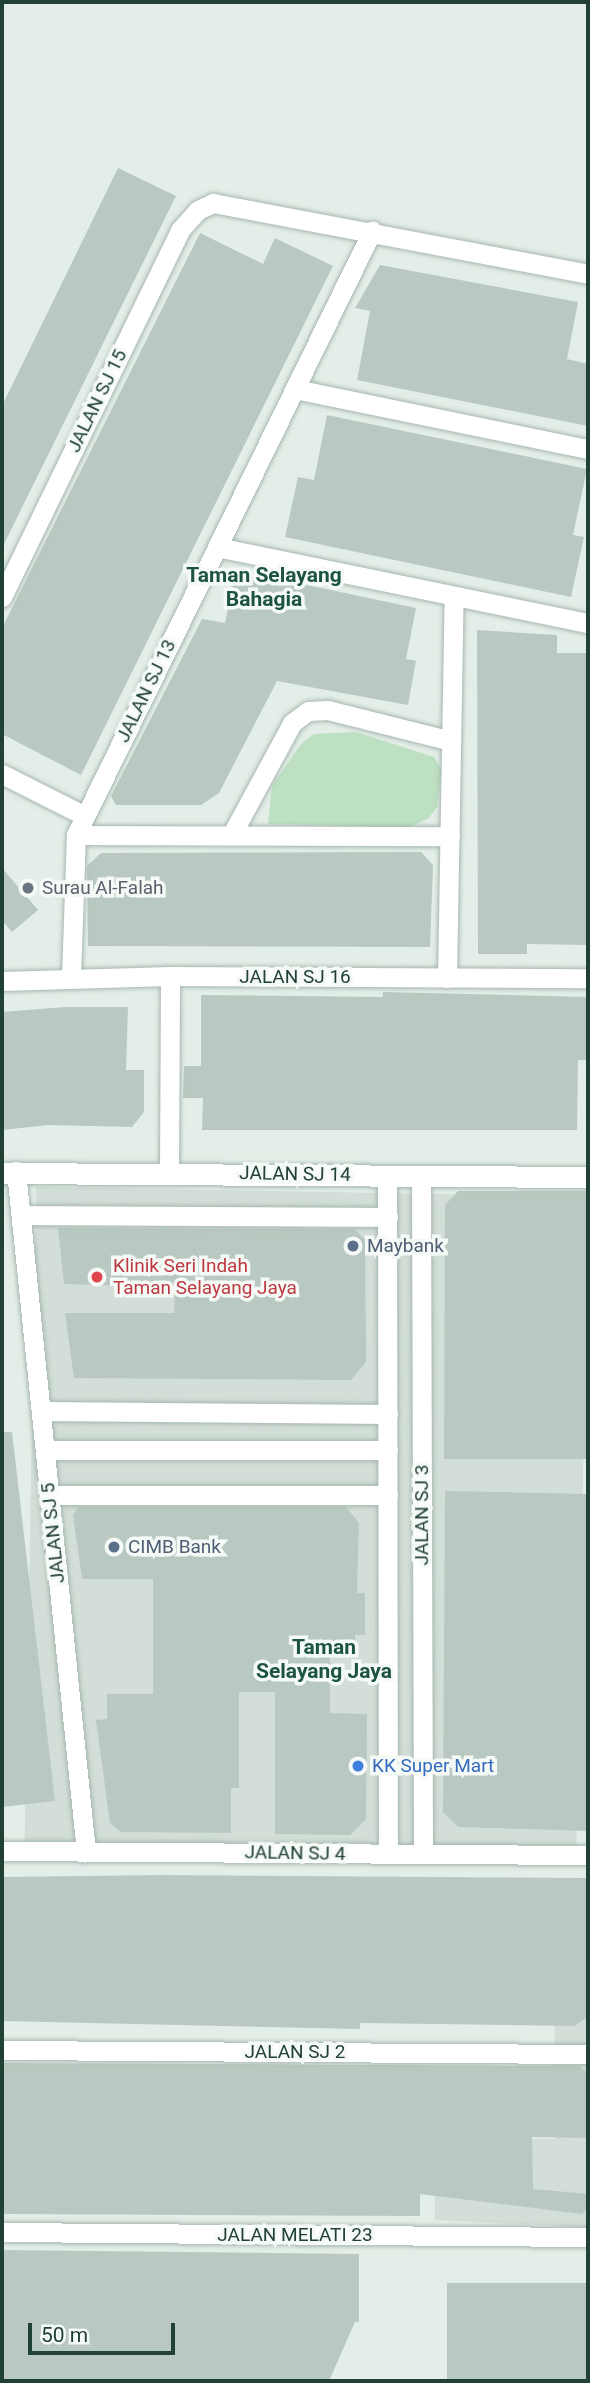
<!DOCTYPE html>
<style>
body{margin:0}
#map{position:relative;width:590px;height:2383px;overflow:hidden;background:#e4eee8;font-family:Roboto,sans-serif}
div>[style]{position:absolute}
.built>*{inset:0;background:#d2ded7;transform-origin:0 0}
.green>*{inset:0;background:#bce0c1}
.building>*{inset:0;background:#b9c9c1;transform-origin:0 0}
.roads{filter:drop-shadow(0 0 2px #a6b7af) drop-shadow(0 0 2px #a6b7af)}
.street>*{height:19px;margin:-9.5px;padding:0 9.5px;transform-origin:9.5px;border-radius:9.5px;background:#fff}
.secondary>*{height:21px;margin:-10.5px;padding:0 10.5px;transform-origin:10.5px;border-radius:10.5px;background:#fff}
.dots>*{width:19px;height:19px;translate:-50% -50%;box-sizing:border-box;border:4px solid #f5faf7;border-radius:50%}
span{translate:-50% -50%;white-space:nowrap;text-align:center;line-height:1.15;-webkit-text-stroke:7px #f5faf7;paint-order:stroke}
.street-label{font-size:19px;color:#224135}
.worship-label{font-size:19px;color:#5b616d}
.left{translate:0 -50%;text-align:left}
.service-label{font-size:19px;color:#4e5e75}
.health-label{font-size:19px;color:#be3a42}
.shop-label{font-size:19px;color:#366cbe}
.neighbourhood-label{font-size:21px;color:#1d543f;font-weight:700}
.frame{position:absolute;inset:0;border:4px solid #224135;pointer-events:none}
.scale{position:absolute;left:28px;top:2323px;width:147px;height:32px;box-sizing:border-box;border:4px solid #224135;border-top:0;padding-left:9px;font-size:21px;line-height:24px;white-space:nowrap;color:#224135;-webkit-text-stroke:5px #f5faf7;paint-order:stroke}
</style>
<div id="map">
<div class="built">
<div style="left:36px;top:1187px;width:552px;height:657px;rotate:1deg"></div>
<div style="clip-path:polygon(554px 1946px,588px 1946px,588px 2227px,435px 2220px,434px 2137px,555px 2139px)"></div>
</div>
<div class="green">
<div style="clip-path:polygon(356px 732px,434px 757px,442px 770px,437px 807px,429px 818px,410px 827px,268px 824px,272px 786px,301px 744px,314px 734px)"></div>
</div>
<div class="building">
<div style="clip-path:polygon(118px 168px,176px 196px,2px 548px,2px 406px)"></div>
<div style="clip-path:polygon(200px 233px,263px 264px,275px 238px,333px 266px,81px 775px,2px 734px,2px 628px)"></div>
<div style="clip-path:polygon(380px 265px,578px 302px,567px 359px,588px 364px,588px 426px,357px 380px,370px 311px,355px 308px)"></div>
<div style="clip-path:polygon(327px 415px,587px 469px,573px 535px,584px 537px,571px 597px,285px 537px,298px 477px,314px 480px)"></div>
<div style="clip-path:polygon(236px 570px,416px 608px,406px 659px,416px 661px,408px 705px,277px 681px,219px 793px,201px 805px,116px 805px,111px 796px,202px 619px,225px 623px)"></div>
<div style="clip-path:polygon(477px 630px,557px 635px,557px 653px,588px 653px,588px 945px,527px 944px,527px 954px,478px 954px)"></div>
<div style="clip-path:polygon(421px 852px,433px 865px,430px 947px,88px 946px,87px 866px,101px 853px)"></div>
<div style="clip-path:polygon(2px 868px,38px 910px,12px 932px,2px 920px)"></div>
<div style="clip-path:polygon(383px 992px,588px 997px,588px 1060px,578px 1060px,577px 1130px,202px 1130px,203px 1098px,183px 1098px,184px 1066px,201px 1066px,201px 995px,383px 997px)"></div>
<div style="clip-path:polygon(65px 1007px,128px 1007px,126px 1070px,144px 1070px,144px 1112px,132px 1127px,48px 1125px,2px 1130px,2px 1012px)"></div>
<div style="clip-path:polygon(458px 1191px,588px 1191px,588px 1459px,444px 1459px,445px 1205px)"></div>
<div style="clip-path:polygon(58px 1228px,354px 1229px,365px 1239px,366px 1362px,351px 1380px,74px 1378px,65px 1313px,174px 1313px,175px 1287px,64px 1284px)"></div>
<div style="clip-path:polygon(2px 1432px,12px 1432px,55px 1801px,2px 1807px)"></div>
<div style="clip-path:polygon(445px 1491px,588px 1494px,588px 1831px,458px 1827px,443px 1812px)"></div>
<div style="clip-path:polygon(78px 1507px,346px 1507px,359px 1523px,357px 1593px,365px 1593px,365px 1635px,355px 1635px,356px 1653px,330px 1652px,330px 1713px,367px 1714px,366px 1819px,350px 1835px,275px 1834px,275px 1692px,239px 1692px,239px 1788px,231px 1788px,231px 1833px,121px 1832px,110px 1823px,96px 1720px,107px 1719px,107px 1694px,153px 1694px,153px 1579px,82px 1579px,73px 1515px)"></div>
<div style="clip-path:polygon(162px 1875px,588px 1878px,588px 2017px,574px 2026px,360px 2023px,360px 2029px,2px 2021px,2px 1877px)"></div>
<div style="clip-path:polygon(2px 2063px,579px 2066px,588px 2073px,588px 2138px,532px 2137px,533px 2189px,588px 2194px,588px 2208px,582px 2214px,420px 2194px,420px 2216px,2px 2214px)"></div>
<div style="clip-path:polygon(2px 2250px,359px 2254px,359px 2322px,355px 2322px,329px 2381px,2px 2381px)"></div>
<div style="left:447px;top:2283px;width:141px;height:98px"></div>
</div>
<div class="roads">
<div class="street">
<div style="left:295px;top:389px;width:299px;rotate:11.6deg"></div>
<div style="left:217px;top:547px;width:379px;rotate:11.6deg"></div>
<div style="left:2px;top:597px;width:408px;rotate:-64.1deg"></div>
<div style="left:180px;top:230px;width:27px;rotate:-48deg"></div>
<div style="left:198px;top:210px;width:17px;rotate:-25deg"></div>
<div style="left:213px;top:203px;width:382px;rotate:10.7deg"></div>
<div style="left:2px;top:774px;width:93px;rotate:26.8deg"></div>
<div style="left:232px;top:834px;width:126px;rotate:-61.6deg"></div>
<div style="left:292px;top:723px;width:20px;rotate:-37deg"></div>
<div style="left:308px;top:711px;width:20px;rotate:-3deg"></div>
<div style="left:328px;top:710px;width:127px;rotate:14.1deg"></div>
<div style="left:76px;top:835px;width:374px;rotate:0.2deg"></div>
<div style="left:71px;top:977px;width:142px;rotate:-88deg"></div>
<div style="left:76px;top:835px;width:673px;rotate:-63.89deg"></div>
<div style="left:447px;top:978px;width:382px;rotate:-89deg"></div>
<div style="left:2px;top:981px;width:168px;rotate:-1.7deg"></div>
<div style="left:170px;top:976px;width:418px;rotate:0.3deg"></div>
<div style="left:16px;top:1171px;width:685px;rotate:84.13deg"></div>
<div style="left:169px;top:1173px;width:197px;rotate:-89.7deg"></div>
<div style="left:387px;top:1175px;width:679px;rotate:89.92deg"></div>
<div style="left:421px;top:1175px;width:679px;rotate:89.83deg"></div>
<div style="left:21px;top:1215px;width:367px;rotate:0.3deg"></div>
<div style="left:41px;top:1411px;width:347px;rotate:0.5deg"></div>
<div style="left:45px;top:1450px;width:343px"></div>
<div style="left:49px;top:1495px;width:339px"></div>
<div style="left:2px;top:1851px;width:586px;rotate:0.39deg"></div>
<div style="left:2px;top:2050px;width:586px;rotate:0.39deg"></div>
<div style="left:2px;top:2232px;width:586px;rotate:0.49deg"></div>
</div>
<div class="secondary">
<div style="left:2px;top:1173px;width:586px;rotate:0.39deg"></div>
</div>
</div>
<div class="dots">
<div style="left:28px;top:888px;background:#6b7280"></div>
<div style="left:353px;top:1246px;background:#5c6f8a"></div>
<div style="left:97px;top:1277px;background:#e0444e"></div>
<div style="left:114px;top:1547px;background:#5c6f8a"></div>
<div style="left:358px;top:1766px;background:#3f7fe0"></div>
</div>
<div class="street-label">
<span style="left:97px;top:401px;rotate:-64deg">JALAN SJ 15</span>
<span style="left:146px;top:691px;rotate:-64deg">JALAN SJ 13</span>
<span style="left:295px;top:977px">JALAN SJ 16</span>
<span style="left:295px;top:1174px;rotate:1deg">JALAN SJ 14</span>
<span style="left:422px;top:1515px;rotate:-90deg">JALAN SJ 3</span>
<span style="left:53px;top:1533px;rotate:-96deg">JALAN SJ 5</span>
<span style="left:295px;top:1853px;rotate:1deg">JALAN SJ 4</span>
<span style="left:295px;top:2052px">JALAN SJ 2</span>
<span style="left:295px;top:2235px">JALAN MELATI 23</span>
</div>
<div class="worship-label">
<span class="left" style="left:42px;top:888px">Surau Al-Falah</span>
</div>
<div class="service-label">
<span class="left" style="left:367px;top:1246px">Maybank</span>
<span class="left" style="left:128px;top:1547px">CIMB Bank</span>
</div>
<div class="health-label">
<span class="left" style="left:113px;top:1277px">Klinik Seri Indah<br>Taman Selayang Jaya</span>
</div>
<div class="shop-label">
<span class="left" style="left:372px;top:1766px">KK Super Mart</span>
</div>
<div class="neighbourhood-label">
<span style="left:264px;top:587px">Taman Selayang<br>Bahagia</span>
<span style="left:324px;top:1659px">Taman<br>Selayang Jaya</span>
</div>
<div class="frame"></div>
<div class="scale">50 m</div>
</div>
